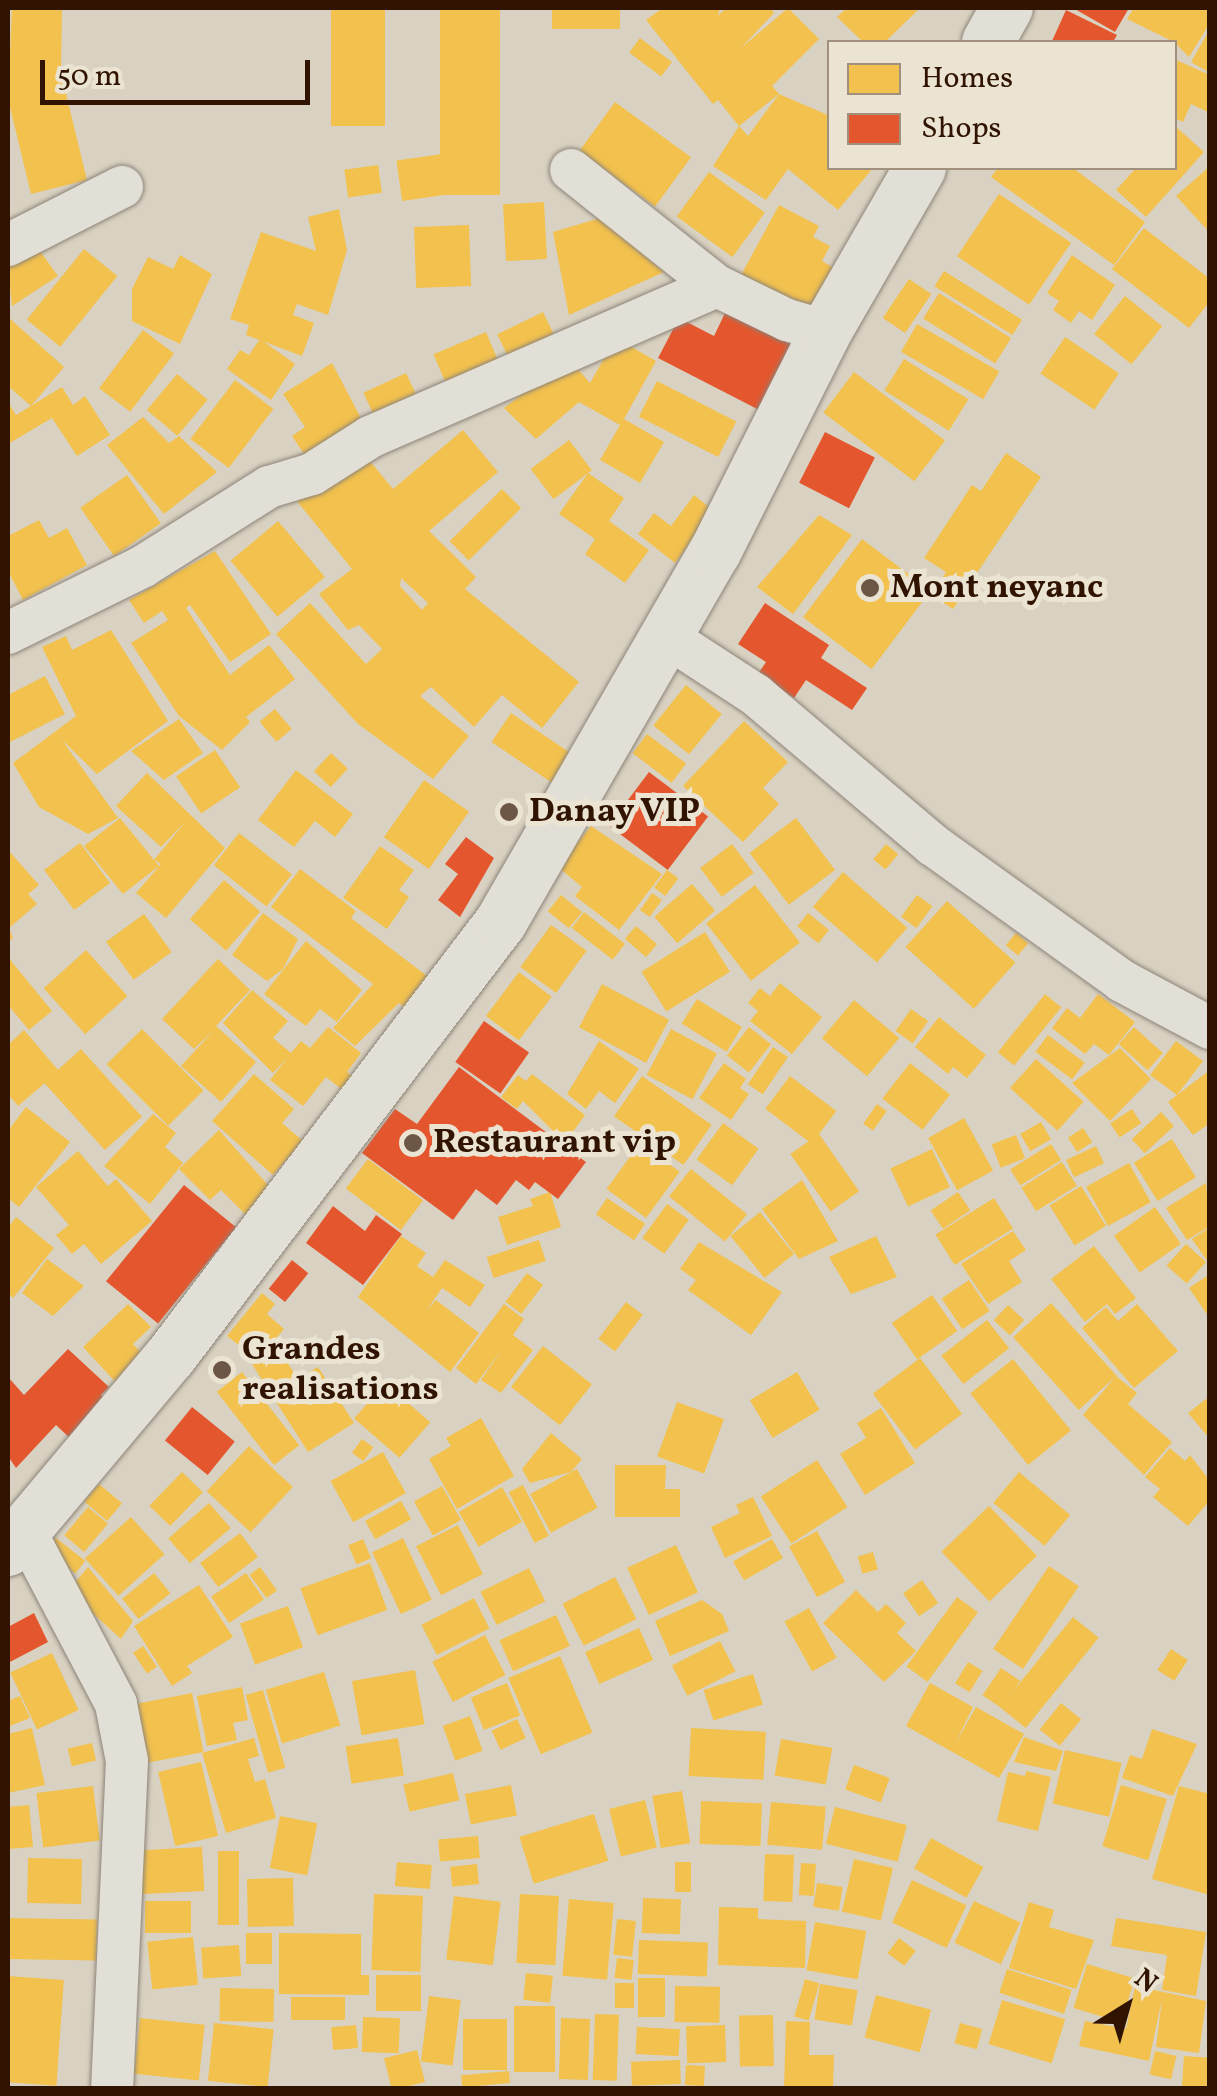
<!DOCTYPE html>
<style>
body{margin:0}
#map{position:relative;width:1217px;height:2096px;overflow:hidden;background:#d9d2c2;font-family:Vollkorn,serif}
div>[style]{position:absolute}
.homes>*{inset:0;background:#f2c14e;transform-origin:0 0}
.shops>*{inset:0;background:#e4572e;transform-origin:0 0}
.roads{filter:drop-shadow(0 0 2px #8d8479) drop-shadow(0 0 2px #8d8479)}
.minor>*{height:42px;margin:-21px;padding:0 21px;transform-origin:21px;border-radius:21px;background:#e2dfd6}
.tertiary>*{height:52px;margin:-26px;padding:0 26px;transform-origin:26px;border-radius:26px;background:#e2dfd6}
.dots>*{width:28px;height:28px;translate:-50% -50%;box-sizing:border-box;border:5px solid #ece4d2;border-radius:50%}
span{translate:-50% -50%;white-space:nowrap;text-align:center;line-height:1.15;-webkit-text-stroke:10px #ece4d2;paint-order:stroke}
.poi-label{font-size:35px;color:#311301;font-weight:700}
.left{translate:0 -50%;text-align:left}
.frame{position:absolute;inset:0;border:10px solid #311301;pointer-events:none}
.legend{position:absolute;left:827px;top:40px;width:350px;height:130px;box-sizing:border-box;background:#ece4d2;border:2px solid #a1907e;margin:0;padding:12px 18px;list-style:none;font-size:30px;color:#311301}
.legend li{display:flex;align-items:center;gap:20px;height:50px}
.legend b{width:50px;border:2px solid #a1907e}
.north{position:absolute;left:1077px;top:1956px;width:100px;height:100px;-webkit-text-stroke:8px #ece4d2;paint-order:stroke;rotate:37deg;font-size:28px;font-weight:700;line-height:40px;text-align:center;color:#311301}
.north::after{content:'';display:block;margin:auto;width:35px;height:45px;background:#311301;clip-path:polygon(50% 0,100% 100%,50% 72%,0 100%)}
.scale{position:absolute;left:40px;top:60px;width:270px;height:45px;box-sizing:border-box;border:5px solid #311301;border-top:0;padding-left:12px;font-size:30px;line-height:35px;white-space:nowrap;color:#311301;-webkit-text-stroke:8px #ece4d2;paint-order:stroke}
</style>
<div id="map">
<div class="homes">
<div style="clip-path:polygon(12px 8px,62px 8px,61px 73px,87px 180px,31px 194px,8px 99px)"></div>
<div style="left:331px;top:8px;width:54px;height:118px"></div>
<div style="left:440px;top:8px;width:60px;height:187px"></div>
<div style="left:552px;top:8px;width:68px;height:21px"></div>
<div style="clip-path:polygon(663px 8px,720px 8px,718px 16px,726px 8px,770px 8px,774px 13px,741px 48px,788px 8px,819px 39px,772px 86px,779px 94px,739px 126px,718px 100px,713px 104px,646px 20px)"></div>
<div style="clip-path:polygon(847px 8px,920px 8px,885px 42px,863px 42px,837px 17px)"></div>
<div style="clip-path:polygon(1134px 8px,1210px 8px,1210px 23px,1189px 57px,1174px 42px,1127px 19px)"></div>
<div style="clip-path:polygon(1210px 29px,1210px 73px,1191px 62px)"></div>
<div style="left:640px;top:38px;width:40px;height:18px;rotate:37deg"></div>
<div style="clip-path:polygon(1174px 59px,1210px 75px,1210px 113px,1191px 104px,1183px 122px,1174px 118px)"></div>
<div style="clip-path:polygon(779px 94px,830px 116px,830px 168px,873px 168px,838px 210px,788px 169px,766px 200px,713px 166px,739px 126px,748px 136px)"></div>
<div style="left:615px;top:102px;width:94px;height:61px;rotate:36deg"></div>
<div style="clip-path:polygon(1174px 125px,1204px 152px,1146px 217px,1116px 190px,1136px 168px,1174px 168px)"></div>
<div style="left:442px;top:154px;width:41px;height:46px;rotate:82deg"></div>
<div style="left:378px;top:165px;width:28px;height:34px;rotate:82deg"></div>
<div style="clip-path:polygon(1210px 166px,1210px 233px,1176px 196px)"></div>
<div style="clip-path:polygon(998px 168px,1073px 168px,1145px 222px,1114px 265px,991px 177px)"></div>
<div style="left:709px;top:172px;width:69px;height:55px;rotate:36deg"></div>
<div style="left:999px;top:194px;width:87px;height:75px;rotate:34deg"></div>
<div style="left:544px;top:202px;width:57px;height:41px;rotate:87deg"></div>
<div style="clip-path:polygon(779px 205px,819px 226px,813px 237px,830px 246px,822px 261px,836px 269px,810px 315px,740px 277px)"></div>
<div style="clip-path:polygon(339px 209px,347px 250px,328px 315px,297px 304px,293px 315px,314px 323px,302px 356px,246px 335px,249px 325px,230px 319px,261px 232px,316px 251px,308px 217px)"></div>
<div style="clip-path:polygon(600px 218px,664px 272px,569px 315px,553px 232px)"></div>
<div style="left:469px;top:225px;width:61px;height:55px;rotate:88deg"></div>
<div style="clip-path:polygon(1144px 228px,1210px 279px,1210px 301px,1189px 328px,1112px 269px)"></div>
<div style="clip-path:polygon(37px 247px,58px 276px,12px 306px,8px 267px)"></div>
<div style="left:84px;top:249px;width:43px;height:91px;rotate:39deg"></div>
<div style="clip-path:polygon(180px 255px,212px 274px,180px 344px,132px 321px,132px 289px,148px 257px,173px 269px)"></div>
<div style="clip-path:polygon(1072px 255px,1115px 285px,1092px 320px,1079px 311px,1071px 323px,1053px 310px,1059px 301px,1047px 293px)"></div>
<div style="left:944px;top:271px;width:92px;height:18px;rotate:32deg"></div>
<div style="left:909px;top:279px;width:27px;height:47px;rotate:34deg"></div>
<div style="left:939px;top:293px;width:85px;height:30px;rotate:32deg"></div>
<div style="left:1125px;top:296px;width:48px;height:49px;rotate:39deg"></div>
<div style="left:543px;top:312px;width:25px;height:51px;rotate:64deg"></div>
<div style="clip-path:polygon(8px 317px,64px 367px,31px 406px,8px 386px)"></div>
<div style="left:917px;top:324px;width:95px;height:32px;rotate:30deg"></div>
<div style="left:143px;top:330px;width:39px;height:73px;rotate:37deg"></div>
<div style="left:486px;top:332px;width:36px;height:57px;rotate:67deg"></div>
<div style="left:1065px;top:337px;width:65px;height:44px;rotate:34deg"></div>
<div style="clip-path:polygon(616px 338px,656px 361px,624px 419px,664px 442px,640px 483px,600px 460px,620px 425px,579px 402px,536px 439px,504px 408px,569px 359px,590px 383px)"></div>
<div style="clip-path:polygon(260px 339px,295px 364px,271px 400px,227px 369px,240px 350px,249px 355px)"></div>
<div style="left:904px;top:359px;width:76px;height:37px;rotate:32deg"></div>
<div style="clip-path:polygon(332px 363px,364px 424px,308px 460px,292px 436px,305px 427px,283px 394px)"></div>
<div style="left:854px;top:372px;width:114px;height:51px;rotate:37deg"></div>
<div style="left:406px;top:373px;width:23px;height:47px;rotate:65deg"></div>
<div style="left:177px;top:374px;width:40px;height:47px;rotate:40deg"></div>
<div style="left:235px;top:380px;width:48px;height:74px;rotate:37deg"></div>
<div style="left:657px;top:381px;width:89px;height:40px;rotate:27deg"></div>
<div style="clip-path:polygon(62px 387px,73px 405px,85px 396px,110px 435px,77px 456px,52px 418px,8px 444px,8px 402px,16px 415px)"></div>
<div style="clip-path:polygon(143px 417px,169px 443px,179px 436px,217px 472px,164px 514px,107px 445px)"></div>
<div style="clip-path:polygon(evenodd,463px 430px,498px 472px,429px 531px,476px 577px,465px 589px,579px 682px,542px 728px,502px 695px,474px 727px,431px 687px,420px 696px,469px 736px,433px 779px,358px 724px,276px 634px,310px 603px,366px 664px,382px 649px,359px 625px,348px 630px,319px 594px,352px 569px,296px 500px,360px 449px,393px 489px,463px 430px,401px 578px,428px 603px,422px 610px,400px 586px,401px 578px)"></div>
<div style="left:569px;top:440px;width:38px;height:48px;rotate:53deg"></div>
<div style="clip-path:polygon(1006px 453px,1041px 477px,953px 609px,931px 595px,946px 572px,924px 558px,972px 485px,981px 491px)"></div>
<div style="clip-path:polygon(588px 473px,624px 498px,609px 521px,649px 550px,625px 583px,585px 554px,595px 539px,559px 514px)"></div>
<div style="left:127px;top:475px;width:59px;height:57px;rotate:55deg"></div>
<div style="left:502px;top:489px;width:27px;height:74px;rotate:45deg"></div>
<div style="clip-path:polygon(694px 495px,714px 511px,675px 563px,638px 534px,654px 513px,671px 526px)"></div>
<div style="clip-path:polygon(819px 515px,852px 535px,793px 614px,757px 587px)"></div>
<div style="clip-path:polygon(39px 520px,49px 538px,67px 528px,87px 565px,23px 600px,8px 571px,8px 536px)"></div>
<div style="left:278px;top:521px;width:73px;height:62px;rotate:50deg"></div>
<div style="left:862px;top:539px;width:86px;height:98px;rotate:37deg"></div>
<div style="clip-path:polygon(215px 551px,271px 634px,230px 662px,190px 605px,186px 608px,230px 675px,269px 645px,295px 679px,246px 717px,250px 722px,222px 750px,179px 716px,131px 643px,168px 620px,162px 611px,144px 623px,129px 600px)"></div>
<div style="clip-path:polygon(111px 630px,168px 721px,97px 774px,62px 740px,118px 818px,88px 834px,39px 807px,13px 763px,76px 716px,42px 647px,66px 636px,72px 650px)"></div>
<div style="clip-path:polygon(45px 676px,65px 714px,8px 743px,8px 695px)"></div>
<div style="left:686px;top:685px;width:46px;height:52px;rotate:39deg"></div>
<div style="left:275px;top:709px;width:26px;height:20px;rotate:50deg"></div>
<div style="left:511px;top:713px;width:73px;height:35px;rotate:34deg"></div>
<div style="clip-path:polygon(179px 719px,203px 753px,164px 780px,131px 751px)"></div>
<div style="clip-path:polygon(744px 721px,788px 762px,763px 788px,779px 804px,743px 842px,683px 786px)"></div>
<div style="left:647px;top:734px;width:49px;height:24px;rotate:37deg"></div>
<div style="left:215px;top:750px;width:45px;height:47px;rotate:56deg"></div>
<div style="left:331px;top:753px;width:23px;height:25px;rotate:43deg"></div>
<div style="clip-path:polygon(296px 770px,353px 814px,335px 837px,315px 821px,294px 847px,258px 820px)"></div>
<div style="clip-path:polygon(147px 773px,225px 848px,166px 918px,136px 893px,161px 864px,154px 860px,159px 866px,123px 894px,84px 846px,120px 818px,154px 860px,186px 821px,161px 847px,116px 806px)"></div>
<div style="left:424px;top:780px;width:55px;height:70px;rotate:35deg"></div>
<div style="left:796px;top:818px;width:65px;height:58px;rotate:53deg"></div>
<div style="clip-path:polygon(591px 826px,662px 874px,619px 930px,575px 896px,582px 887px,558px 867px)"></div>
<div style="left:239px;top:833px;width:67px;height:41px;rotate:38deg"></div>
<div style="left:80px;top:843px;width:50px;height:45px;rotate:53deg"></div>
<div style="left:732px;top:844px;width:36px;height:40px;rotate:53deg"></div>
<div style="left:886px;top:844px;width:16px;height:20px;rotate:40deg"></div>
<div style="clip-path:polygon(380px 846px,414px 870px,399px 890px,409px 897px,387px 929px,343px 898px)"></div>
<div style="clip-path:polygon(10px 852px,39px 885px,28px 894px,37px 904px,9px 928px,13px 938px,8px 942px)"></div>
<div style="clip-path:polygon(300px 869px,356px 911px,351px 918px,444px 989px,406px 1008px,399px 1003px,355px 1046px,333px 1028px,373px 984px,271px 907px)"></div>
<div style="left:667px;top:870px;width:14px;height:22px;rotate:36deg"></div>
<div style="left:843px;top:872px;width:85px;height:46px;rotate:41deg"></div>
<div style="left:224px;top:880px;width:48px;height:52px;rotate:41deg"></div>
<div style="left:692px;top:884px;width:35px;height:50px;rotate:49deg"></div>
<div style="left:755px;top:885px;width:73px;height:62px;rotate:52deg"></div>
<div style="left:652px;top:893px;width:12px;height:21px;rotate:35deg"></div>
<div style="left:561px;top:895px;width:27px;height:21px;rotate:39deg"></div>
<div style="left:917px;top:895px;width:19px;height:27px;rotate:36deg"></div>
<div style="left:947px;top:901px;width:92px;height:62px;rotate:42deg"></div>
<div style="left:584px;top:912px;width:52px;height:20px;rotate:38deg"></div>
<div style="clip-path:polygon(263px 913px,298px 939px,283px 969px,267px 981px,232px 955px)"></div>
<div style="left:808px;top:913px;width:27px;height:17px;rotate:39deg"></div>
<div style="left:144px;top:914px;width:47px;height:47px;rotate:54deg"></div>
<div style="left:551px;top:925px;width:44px;height:52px;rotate:36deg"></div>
<div style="left:636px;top:926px;width:28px;height:17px;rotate:41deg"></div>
<div style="left:705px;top:932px;width:47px;height:75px;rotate:58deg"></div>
<div style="left:1016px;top:933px;width:16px;height:16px;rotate:40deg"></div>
<div style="clip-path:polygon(306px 941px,362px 990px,337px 1022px,320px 1009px,306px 1026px,264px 994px)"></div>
<div style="left:86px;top:950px;width:62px;height:57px;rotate:48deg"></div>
<div style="clip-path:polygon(8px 957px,52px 1011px,29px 1030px,8px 1005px)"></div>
<div style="clip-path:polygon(218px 959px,250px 990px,216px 1026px,256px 1062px,221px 1102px,181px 1066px,214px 1030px,194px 1049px,162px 1019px)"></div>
<div style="left:519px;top:972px;width:41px;height:55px;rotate:37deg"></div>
<div style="clip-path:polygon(780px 983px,822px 1017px,792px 1054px,750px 1021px,758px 1011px,748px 1003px,760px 988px,770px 996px)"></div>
<div style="left:602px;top:984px;width:76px;height:49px;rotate:28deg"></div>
<div style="clip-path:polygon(252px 990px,288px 1021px,273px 1038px,291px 1053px,301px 1041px,310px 1048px,328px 1027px,361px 1053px,347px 1072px,355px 1078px,344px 1091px,326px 1077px,303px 1106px,270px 1080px,288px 1057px,273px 1073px,223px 1023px)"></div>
<div style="left:1045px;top:994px;width:21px;height:75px;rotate:39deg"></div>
<div style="clip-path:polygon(1098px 994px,1135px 1022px,1109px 1055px,1094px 1044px,1085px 1054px,1052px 1028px,1067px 1008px,1080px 1018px)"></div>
<div style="left:697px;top:999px;width:53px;height:29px;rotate:32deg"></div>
<div style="left:854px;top:1000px;width:59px;height:50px;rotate:40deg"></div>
<div style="left:911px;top:1009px;width:21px;height:27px;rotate:35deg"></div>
<div style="clip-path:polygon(939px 1017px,986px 1055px,967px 1078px,953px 1067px,948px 1074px,915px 1047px)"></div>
<div style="left:749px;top:1027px;width:28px;height:36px;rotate:38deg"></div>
<div style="left:1134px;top:1027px;width:39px;height:23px;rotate:42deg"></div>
<div style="left:142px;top:1029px;width:87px;height:50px;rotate:45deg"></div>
<div style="left:671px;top:1029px;width:52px;height:52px;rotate:28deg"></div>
<div style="clip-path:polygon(24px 1030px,59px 1071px,18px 1106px,8px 1094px,8px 1045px)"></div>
<div style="left:1048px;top:1035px;width:46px;height:21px;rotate:37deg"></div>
<div style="clip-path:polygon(599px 1041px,639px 1069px,615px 1103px,599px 1091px,586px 1109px,567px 1094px)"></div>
<div style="clip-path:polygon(1176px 1041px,1203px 1061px,1177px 1095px,1210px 1070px,1210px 1123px,1193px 1135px,1168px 1102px,1177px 1095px,1150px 1075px)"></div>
<div style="left:773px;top:1047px;width:18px;height:45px;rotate:34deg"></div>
<div style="clip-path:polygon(1120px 1048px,1151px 1079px,1110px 1121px,1072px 1083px)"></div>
<div style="left:81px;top:1049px;width:91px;height:50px;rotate:48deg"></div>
<div style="left:1036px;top:1059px;width:64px;height:39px;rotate:42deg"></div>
<div style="clip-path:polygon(724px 1063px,746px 1079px,740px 1088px,749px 1094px,731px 1120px,699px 1098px)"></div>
<div style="left:910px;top:1063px;width:51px;height:45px;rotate:38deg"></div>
<div style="clip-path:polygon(254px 1074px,294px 1109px,282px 1123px,303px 1141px,273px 1175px,212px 1121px)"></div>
<div style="clip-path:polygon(532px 1074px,585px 1115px,565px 1143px,523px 1101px,517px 1109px,501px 1097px,518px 1075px,526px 1081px)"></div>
<div style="left:642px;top:1076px;width:85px;height:49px;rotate:35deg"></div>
<div style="left:790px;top:1076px;width:58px;height:41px;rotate:37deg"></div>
<div style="left:877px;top:1104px;width:12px;height:24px;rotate:35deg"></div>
<div style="clip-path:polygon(26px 1107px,70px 1142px,19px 1207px,8px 1198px,8px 1131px)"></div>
<div style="left:1132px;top:1109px;width:17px;height:26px;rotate:57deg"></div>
<div style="left:1161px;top:1112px;width:19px;height:40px;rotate:47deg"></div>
<div style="clip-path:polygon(153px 1114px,176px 1133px,165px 1147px,183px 1163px,150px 1204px,104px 1166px)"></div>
<div style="left:964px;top:1118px;width:60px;height:41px;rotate:61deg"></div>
<div style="left:1041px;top:1122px;width:20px;height:24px;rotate:60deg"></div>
<div style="left:723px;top:1123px;width:44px;height:45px;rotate:36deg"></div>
<div style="left:1083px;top:1128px;width:17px;height:18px;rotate:57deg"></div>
<div style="clip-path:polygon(219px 1130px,275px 1193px,249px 1218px,221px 1190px,210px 1200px,179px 1169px)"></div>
<div style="left:819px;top:1134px;width:70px;height:35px;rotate:55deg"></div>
<div style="left:1016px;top:1135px;width:25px;height:26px;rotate:69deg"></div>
<div style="left:1172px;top:1139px;width:45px;height:45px;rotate:58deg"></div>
<div style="left:640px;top:1143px;width:49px;height:57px;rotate:36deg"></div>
<div style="left:1051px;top:1144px;width:19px;height:48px;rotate:58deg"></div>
<div style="left:1096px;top:1146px;width:19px;height:33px;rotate:65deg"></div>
<div style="left:932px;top:1149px;width:42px;height:46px;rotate:65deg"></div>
<div style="clip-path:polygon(78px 1151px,108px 1186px,116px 1179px,152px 1221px,101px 1264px,84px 1244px,72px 1254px,56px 1235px,69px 1225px,36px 1187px)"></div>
<div style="left:368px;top:1159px;width:69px;height:37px;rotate:37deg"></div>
<div style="left:1062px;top:1162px;width:28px;height:48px;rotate:58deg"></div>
<div style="left:1129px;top:1163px;width:45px;height:49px;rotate:61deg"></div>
<div style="left:691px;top:1169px;width:72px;height:35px;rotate:39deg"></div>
<div style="clip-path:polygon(802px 1180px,838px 1241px,799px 1259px,762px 1209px)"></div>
<div style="clip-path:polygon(1206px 1183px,1210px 1226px,1187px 1240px,1166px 1208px)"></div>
<div style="left:1081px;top:1186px;width:47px;height:37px;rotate:58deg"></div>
<div style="clip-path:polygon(550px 1192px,561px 1227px,507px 1245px,498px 1217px,533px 1206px,530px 1199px)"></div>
<div style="left:958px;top:1192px;width:22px;height:33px;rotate:56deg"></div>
<div style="left:607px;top:1198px;width:46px;height:20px;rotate:34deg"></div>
<div style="left:994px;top:1198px;width:36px;height:69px;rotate:58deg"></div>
<div style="left:667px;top:1204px;width:27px;height:42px;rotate:36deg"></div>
<div style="left:1155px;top:1207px;width:45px;height:50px;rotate:55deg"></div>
<div style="left:760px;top:1212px;width:54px;height:38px;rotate:51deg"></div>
<div style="clip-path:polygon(16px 1217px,54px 1248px,13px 1298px,8px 1293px,8px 1228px)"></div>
<div style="clip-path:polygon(1210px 1227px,1210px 1265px,1192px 1239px)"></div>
<div style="clip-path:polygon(1013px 1231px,1026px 1250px,1009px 1261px,1022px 1282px,988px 1304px,961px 1264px)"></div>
<div style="clip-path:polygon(401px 1236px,426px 1253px,417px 1266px,433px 1277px,445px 1260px,485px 1285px,470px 1307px,442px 1288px,427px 1310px,436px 1300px,479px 1333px,450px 1372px,358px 1297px)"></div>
<div style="clip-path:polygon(876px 1236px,897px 1277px,851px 1294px,829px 1257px)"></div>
<div style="left:539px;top:1240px;width:22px;height:55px;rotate:72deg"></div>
<div style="clip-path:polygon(699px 1242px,782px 1292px,751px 1335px,688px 1290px,696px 1280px,680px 1269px)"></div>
<div style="left:1186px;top:1244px;width:27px;height:29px;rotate:42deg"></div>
<div style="clip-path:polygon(1094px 1246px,1136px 1298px,1115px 1314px,1107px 1304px,1085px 1322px,1051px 1279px)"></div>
<div style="clip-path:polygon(47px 1259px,84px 1286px,53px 1316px,22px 1293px)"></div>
<div style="left:527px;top:1273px;width:20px;height:36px;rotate:37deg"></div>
<div style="clip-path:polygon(1210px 1274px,1210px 1319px,1189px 1288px)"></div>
<div style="left:969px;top:1280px;width:37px;height:33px;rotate:56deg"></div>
<div style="clip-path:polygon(262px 1293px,275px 1304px,267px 1314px,284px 1329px,258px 1360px,227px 1336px)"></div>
<div style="left:932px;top:1295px;width:44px;height:49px;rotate:55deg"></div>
<div style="left:626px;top:1302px;width:21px;height:46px;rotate:37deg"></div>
<div style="left:1051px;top:1303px;width:98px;height:51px;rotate:48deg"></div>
<div style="clip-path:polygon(128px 1304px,151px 1327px,133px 1344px,150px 1362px,122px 1389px,83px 1347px)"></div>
<div style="clip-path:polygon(504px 1304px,524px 1319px,513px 1335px,533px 1350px,501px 1393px,481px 1380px,503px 1348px,476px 1384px,456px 1368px)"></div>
<div style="clip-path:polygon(1137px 1304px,1178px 1351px,1134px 1388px,1082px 1328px,1106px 1307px,1118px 1321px)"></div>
<div style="left:1008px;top:1305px;width:22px;height:21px;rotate:43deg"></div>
<div style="left:987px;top:1320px;width:36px;height:58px;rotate:52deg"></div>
<div style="left:543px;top:1346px;width:62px;height:52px;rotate:38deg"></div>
<div style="clip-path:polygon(278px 1348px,298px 1379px,318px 1367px,354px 1423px,308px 1452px,252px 1364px)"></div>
<div style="left:920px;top:1358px;width:70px;height:59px;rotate:53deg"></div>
<div style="left:1013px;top:1359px;width:92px;height:55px;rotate:51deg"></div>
<div style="left:242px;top:1372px;width:93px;height:32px;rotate:52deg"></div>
<div style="left:797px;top:1372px;width:44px;height:55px;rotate:59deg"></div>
<div style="clip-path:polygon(1116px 1376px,1137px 1393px,1128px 1404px,1172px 1442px,1144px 1475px,1083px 1415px)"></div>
<div style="left:385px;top:1383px;width:60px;height:47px;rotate:41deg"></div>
<div style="clip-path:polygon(1210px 1396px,1210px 1439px,1188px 1413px)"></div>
<div style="left:677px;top:1402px;width:50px;height:58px;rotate:20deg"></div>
<div style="clip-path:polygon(881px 1408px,915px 1463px,865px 1495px,840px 1454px,866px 1438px,857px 1423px)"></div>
<div style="clip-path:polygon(481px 1418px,514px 1476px,457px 1509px,429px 1459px,451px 1446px,446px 1438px)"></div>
<div style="clip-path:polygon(551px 1433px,582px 1459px,571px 1472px,530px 1483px,522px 1469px)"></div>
<div style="left:362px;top:1439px;width:14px;height:17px;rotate:36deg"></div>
<div style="left:249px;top:1446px;width:60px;height:62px;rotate:43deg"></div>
<div style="clip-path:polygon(1170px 1448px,1185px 1461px,1190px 1455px,1210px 1481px,1210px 1500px,1188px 1526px,1153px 1497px,1160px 1489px,1145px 1477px)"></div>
<div style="left:383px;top:1452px;width:47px;height:60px;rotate:61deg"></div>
<div style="left:817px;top:1460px;width:56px;height:67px;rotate:57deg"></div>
<div style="clip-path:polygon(615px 1465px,666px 1465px,665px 1489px,680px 1489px,680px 1517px,615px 1517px)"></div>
<div style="left:577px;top:1469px;width:44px;height:53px;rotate:62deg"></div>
<div style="left:182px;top:1472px;width:29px;height:47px;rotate:44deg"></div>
<div style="left:1019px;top:1472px;width:67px;height:40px;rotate:40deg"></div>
<div style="left:99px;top:1484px;width:30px;height:23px;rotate:40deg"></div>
<div style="left:523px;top:1485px;width:57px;height:16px;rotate:63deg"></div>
<div style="left:442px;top:1486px;width:39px;height:32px;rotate:61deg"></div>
<div style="left:502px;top:1487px;width:40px;height:50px;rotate:60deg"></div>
<div style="clip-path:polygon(753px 1497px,772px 1536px,725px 1558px,711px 1527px,740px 1513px,736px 1505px)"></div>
<div style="left:401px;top:1501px;width:21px;height:41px;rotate:61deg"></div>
<div style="left:209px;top:1503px;width:33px;height:54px;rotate:49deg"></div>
<div style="left:989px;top:1506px;width:69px;height:66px;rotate:46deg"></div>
<div style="left:88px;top:1507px;width:26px;height:37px;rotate:40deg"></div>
<div style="left:131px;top:1517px;width:50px;height:62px;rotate:48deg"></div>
<div style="left:458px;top:1525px;width:55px;height:47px;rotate:63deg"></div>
<div style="left:817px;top:1531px;width:58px;height:32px;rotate:61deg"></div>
<div style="left:240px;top:1533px;width:30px;height:50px;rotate:53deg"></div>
<div style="left:56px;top:1538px;width:37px;height:16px;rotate:38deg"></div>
<div style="left:403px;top:1538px;width:68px;height:34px;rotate:65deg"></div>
<div style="left:363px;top:1539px;width:21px;height:16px;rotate:67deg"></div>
<div style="left:772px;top:1539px;width:22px;height:45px;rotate:60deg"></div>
<div style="left:676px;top:1545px;width:52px;height:54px;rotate:65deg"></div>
<div style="left:873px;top:1552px;width:18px;height:16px;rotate:74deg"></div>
<div style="left:370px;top:1563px;width:50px;height:74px;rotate:70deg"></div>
<div style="left:1049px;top:1566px;width:36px;height:100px;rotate:34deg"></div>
<div style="clip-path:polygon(88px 1567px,133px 1621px,121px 1639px,68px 1591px)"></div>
<div style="left:260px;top:1567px;width:29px;height:13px;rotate:54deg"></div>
<div style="left:529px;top:1568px;width:37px;height:54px;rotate:64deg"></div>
<div style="left:154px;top:1573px;width:26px;height:41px;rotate:51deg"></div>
<div style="left:246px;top:1573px;width:32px;height:42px;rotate:56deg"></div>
<div style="left:615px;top:1577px;width:47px;height:59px;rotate:63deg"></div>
<div style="left:922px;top:1580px;width:28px;height:23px;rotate:55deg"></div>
<div style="clip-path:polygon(199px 1585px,233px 1637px,187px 1666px,192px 1673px,172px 1686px,134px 1626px)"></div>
<div style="clip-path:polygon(856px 1590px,878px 1612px,886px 1604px,906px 1623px,897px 1633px,916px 1651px,884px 1682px,823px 1623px)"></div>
<div style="left:957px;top:1597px;width:26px;height:86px;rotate:36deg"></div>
<div style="left:474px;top:1598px;width:34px;height:59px;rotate:63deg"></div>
<div style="clip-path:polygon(702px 1600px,722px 1614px,729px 1631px,670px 1656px,655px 1621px)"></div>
<div style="left:288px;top:1606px;width:44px;height:51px;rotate:70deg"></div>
<div style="left:809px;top:1608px;width:57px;height:28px;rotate:61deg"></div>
<div style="left:556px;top:1615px;width:34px;height:62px;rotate:66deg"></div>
<div style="left:1073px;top:1617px;width:33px;height:116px;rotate:39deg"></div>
<div style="left:639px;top:1628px;width:35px;height:59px;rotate:66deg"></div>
<div style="left:485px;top:1635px;width:45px;height:59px;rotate:63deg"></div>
<div style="left:720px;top:1641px;width:34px;height:54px;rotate:63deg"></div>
<div style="left:143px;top:1646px;width:25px;height:12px;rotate:56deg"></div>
<div style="left:1171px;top:1649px;width:20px;height:25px;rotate:33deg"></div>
<div style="left:52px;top:1653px;width:63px;height:46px;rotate:65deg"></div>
<div style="left:560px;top:1656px;width:83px;height:56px;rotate:67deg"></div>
<div style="left:968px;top:1662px;width:17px;height:25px;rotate:31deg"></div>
<div style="left:1001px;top:1668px;width:23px;height:33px;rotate:34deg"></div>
<div style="left:415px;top:1670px;width:55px;height:64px;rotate:80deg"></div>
<div style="left:324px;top:1672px;width:56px;height:61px;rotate:73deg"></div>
<div style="left:753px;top:1674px;width:32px;height:52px;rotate:72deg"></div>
<div style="left:507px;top:1683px;width:35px;height:39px;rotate:68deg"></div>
<div style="clip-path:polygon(930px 1683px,973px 1707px,955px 1744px,976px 1707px,1024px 1734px,999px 1778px,906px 1726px)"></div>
<div style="clip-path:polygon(242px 1687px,248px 1720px,233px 1723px,237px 1740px,207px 1746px,197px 1696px)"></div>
<div style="left:263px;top:1690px;width:81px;height:18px;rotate:74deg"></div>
<div style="left:192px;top:1693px;width:60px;height:64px;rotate:79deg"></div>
<div style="clip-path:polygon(20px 1696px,30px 1718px,10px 1726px,8px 1701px)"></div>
<div style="left:1061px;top:1703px;width:26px;height:34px;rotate:39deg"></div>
<div style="left:470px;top:1716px;width:37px;height:29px;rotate:70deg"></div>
<div style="left:517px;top:1719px;width:21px;height:28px;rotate:65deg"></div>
<div style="clip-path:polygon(32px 1728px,45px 1785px,8px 1793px,8px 1734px)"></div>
<div style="left:691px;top:1728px;width:75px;height:48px;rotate:3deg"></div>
<div style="clip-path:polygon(1152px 1729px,1197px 1744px,1173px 1796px,1122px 1778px,1130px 1755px,1142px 1759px)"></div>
<div style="clip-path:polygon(1024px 1737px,1063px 1751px,1056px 1771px,1014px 1762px)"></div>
<div style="clip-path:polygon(254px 1738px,259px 1756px,248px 1759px,255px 1782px,265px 1779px,276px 1818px,226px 1833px,202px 1753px)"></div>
<div style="left:398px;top:1738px;width:38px;height:53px;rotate:81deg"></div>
<div style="left:781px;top:1739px;width:52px;height:37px;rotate:10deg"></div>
<div style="left:92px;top:1743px;width:18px;height:25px;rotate:77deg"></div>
<div style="left:1065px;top:1750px;width:58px;height:55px;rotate:13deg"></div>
<div style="left:201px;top:1762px;width:76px;height:44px;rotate:77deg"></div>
<div style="left:854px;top:1765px;width:38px;height:26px;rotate:20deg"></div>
<div style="clip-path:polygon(1026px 1771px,1051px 1777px,1038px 1831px,997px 1821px,1008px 1772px,1025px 1776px)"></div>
<div style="left:453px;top:1773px;width:28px;height:51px;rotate:77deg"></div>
<div style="left:511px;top:1785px;width:31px;height:47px;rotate:79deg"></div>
<div style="left:1121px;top:1785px;width:48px;height:64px;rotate:17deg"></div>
<div style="left:93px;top:1786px;width:55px;height:57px;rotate:83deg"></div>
<div style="clip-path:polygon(1179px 1786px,1210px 1794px,1210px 1895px,1152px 1879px)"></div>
<div style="left:682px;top:1791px;width:53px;height:30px;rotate:81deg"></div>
<div style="left:645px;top:1800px;width:49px;height:37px;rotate:76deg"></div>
<div style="left:701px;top:1801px;width:61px;height:43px;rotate:2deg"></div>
<div style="left:771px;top:1802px;width:55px;height:43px;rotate:5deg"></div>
<div style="clip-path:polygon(29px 1805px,33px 1847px,8px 1849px,8px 1807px)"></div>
<div style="left:835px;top:1807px;width:74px;height:38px;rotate:14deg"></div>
<div style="left:594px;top:1814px;width:49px;height:78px;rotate:73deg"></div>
<div style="left:280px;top:1816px;width:38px;height:53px;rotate:11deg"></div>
<div style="left:478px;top:1836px;width:22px;height:40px;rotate:85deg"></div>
<div style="left:931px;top:1838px;width:60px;height:35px;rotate:29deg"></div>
<div style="left:202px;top:1847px;width:44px;height:65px;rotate:87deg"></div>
<div style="left:218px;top:1851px;width:21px;height:74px"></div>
<div style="left:765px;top:1854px;width:29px;height:47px;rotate:2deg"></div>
<div style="left:28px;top:1858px;width:54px;height:45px;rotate:1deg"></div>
<div style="left:854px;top:1859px;width:40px;height:54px;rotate:13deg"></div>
<div style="left:397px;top:1862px;width:35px;height:24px;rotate:5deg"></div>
<div style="left:675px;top:1862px;width:16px;height:30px"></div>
<div style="left:801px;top:1863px;width:15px;height:32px;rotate:4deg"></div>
<div style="left:477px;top:1864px;width:20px;height:27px;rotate:84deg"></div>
<div style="left:293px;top:1878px;width:48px;height:46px;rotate:89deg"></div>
<div style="left:912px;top:1880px;width:60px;height:47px;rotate:25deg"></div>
<div style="left:817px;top:1883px;width:26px;height:24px;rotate:9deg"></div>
<div style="left:374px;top:1894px;width:49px;height:76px;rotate:2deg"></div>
<div style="left:520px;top:1894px;width:39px;height:69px;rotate:3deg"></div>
<div style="left:454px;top:1896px;width:47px;height:64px;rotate:7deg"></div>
<div style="left:643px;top:1898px;width:38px;height:35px;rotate:2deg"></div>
<div style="left:569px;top:1899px;width:45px;height:77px;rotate:5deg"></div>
<div style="left:145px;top:1901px;width:46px;height:32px"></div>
<div style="left:974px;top:1901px;width:51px;height:46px;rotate:25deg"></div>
<div style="clip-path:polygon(1029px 1902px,1054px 1910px,1049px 1927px,1094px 1940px,1076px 1989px,1009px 1968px)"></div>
<div style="clip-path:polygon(719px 1907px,758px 1908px,758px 1919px,806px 1921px,805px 1968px,718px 1965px)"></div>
<div style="left:8px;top:1918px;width:89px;height:41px;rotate:1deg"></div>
<div style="clip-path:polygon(1116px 1918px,1206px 1932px,1196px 1996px,1162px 1990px,1167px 1955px,1111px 1946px)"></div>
<div style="left:617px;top:1919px;width:19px;height:36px;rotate:6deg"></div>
<div style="left:815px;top:1922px;width:52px;height:49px;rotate:10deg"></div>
<div style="left:246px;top:1933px;width:26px;height:31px"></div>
<div style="clip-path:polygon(279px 1933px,361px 1934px,361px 1975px,369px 1975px,369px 1995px,279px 1994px)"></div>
<div style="left:193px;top:1937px;width:48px;height:46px;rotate:84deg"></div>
<div style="left:899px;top:1938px;width:21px;height:19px;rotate:37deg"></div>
<div style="left:639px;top:1940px;width:69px;height:34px;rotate:2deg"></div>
<div style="left:239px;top:1945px;width:31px;height:38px;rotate:86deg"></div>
<div style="left:617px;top:1958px;width:17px;height:20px;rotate:7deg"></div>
<div style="left:1087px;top:1964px;width:50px;height:46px;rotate:17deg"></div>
<div style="left:1007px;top:1969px;width:68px;height:25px;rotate:18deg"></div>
<div style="left:526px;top:1973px;width:27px;height:27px;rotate:6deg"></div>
<div style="left:376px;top:1975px;width:45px;height:36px"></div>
<div style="left:8px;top:1976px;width:56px;height:106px;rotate:4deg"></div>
<div style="left:638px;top:1978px;width:27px;height:39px"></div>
<div style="left:805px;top:1979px;width:15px;height:39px;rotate:16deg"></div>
<div style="left:615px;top:1983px;width:19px;height:25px"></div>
<div style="left:820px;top:1984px;width:38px;height:36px;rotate:9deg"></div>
<div style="left:675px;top:1986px;width:45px;height:36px;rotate:1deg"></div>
<div style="clip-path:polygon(1135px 1986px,1206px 2001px,1199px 2053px,1156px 2047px,1162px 1999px,1149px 2061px,1079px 2046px,1085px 2021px,1126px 2029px)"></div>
<div style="left:220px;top:1988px;width:54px;height:33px;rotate:1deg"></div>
<div style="left:876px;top:1995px;width:57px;height:44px;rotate:15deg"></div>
<div style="left:429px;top:1996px;width:32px;height:66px;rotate:7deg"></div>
<div style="left:291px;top:1997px;width:54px;height:23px"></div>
<div style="left:1002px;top:2000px;width:66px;height:46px;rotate:17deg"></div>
<div style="left:514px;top:2006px;width:41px;height:66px"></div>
<div style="left:595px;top:2014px;width:24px;height:66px;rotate:2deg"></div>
<div style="left:773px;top:2015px;width:51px;height:34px;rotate:89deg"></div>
<div style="left:363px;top:2017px;width:37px;height:35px;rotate:2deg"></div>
<div style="left:140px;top:2018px;width:65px;height:56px;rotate:6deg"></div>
<div style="left:561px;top:2018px;width:29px;height:61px;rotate:2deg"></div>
<div style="left:463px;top:2019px;width:44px;height:51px"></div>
<div style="clip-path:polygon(786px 2021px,810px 2022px,809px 2055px,834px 2055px,833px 2088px,784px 2088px)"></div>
<div style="left:214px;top:2023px;width:60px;height:58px;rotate:6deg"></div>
<div style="left:960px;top:2023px;width:23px;height:21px;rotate:15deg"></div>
<div style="left:356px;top:2025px;width:23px;height:25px;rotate:85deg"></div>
<div style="left:725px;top:2025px;width:37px;height:39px;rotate:88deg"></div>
<div style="left:637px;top:2027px;width:43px;height:27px;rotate:3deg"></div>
<div style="left:417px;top:2050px;width:33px;height:34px;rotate:76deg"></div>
<div style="left:1155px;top:2051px;width:22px;height:24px;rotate:13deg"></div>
<div style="left:1184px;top:2056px;width:26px;height:32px;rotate:4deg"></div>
<div style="left:680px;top:2060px;width:24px;height:49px;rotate:88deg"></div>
<div style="left:686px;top:2065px;width:19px;height:20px;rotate:3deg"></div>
<div style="left:509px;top:2071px;width:12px;height:48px;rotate:85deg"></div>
</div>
<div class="shops">
<div style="clip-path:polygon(1073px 8px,1129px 8px,1115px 32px)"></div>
<div style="clip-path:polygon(1066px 10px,1117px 35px,1113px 42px,1052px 41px)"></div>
<div style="clip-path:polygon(726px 311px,798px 348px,765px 413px,658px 358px,679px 318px,714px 336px)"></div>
<div style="left:825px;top:432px;width:56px;height:57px;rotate:27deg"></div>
<div style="clip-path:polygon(765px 603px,829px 645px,821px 658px,867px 688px,852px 710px,806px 680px,794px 698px,758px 674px,766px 662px,738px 644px)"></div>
<div style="left:649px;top:772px;width:74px;height:67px;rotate:37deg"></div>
<div style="clip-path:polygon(466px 837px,494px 858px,460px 917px,438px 900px,458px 874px,445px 864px)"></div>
<div style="left:484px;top:1021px;width:55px;height:50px;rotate:35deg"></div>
<div style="clip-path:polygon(459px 1067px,586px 1162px,558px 1199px,535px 1182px,529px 1190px,516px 1180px,497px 1205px,476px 1189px,453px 1220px,362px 1153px,395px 1109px,417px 1124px)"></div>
<div style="left:184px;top:1185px;width:67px;height:124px;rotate:39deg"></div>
<div style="clip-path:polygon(333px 1206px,365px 1231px,376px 1215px,402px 1234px,363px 1285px,306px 1243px)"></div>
<div style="left:292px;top:1260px;width:21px;height:37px;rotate:39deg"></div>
<div style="clip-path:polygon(68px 1349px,109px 1387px,101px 1395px,117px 1410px,73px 1441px,56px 1425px,16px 1468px,8px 1456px,8px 1377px,24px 1395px)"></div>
<div style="left:192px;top:1407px;width:55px;height:43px;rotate:39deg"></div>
<div style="clip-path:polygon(34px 1613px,48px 1642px,8px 1663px,8px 1627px)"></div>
</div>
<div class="roads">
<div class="minor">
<div style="left:571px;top:170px;width:186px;rotate:38.5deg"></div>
<div style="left:8px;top:245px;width:128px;rotate:-27deg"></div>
<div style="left:8px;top:633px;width:149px;rotate:-26.2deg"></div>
<div style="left:142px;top:567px;width:150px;rotate:-32.2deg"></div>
<div style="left:269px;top:487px;width:45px;rotate:-16.8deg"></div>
<div style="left:312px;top:474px;width:69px;rotate:-32.5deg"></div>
<div style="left:370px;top:437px;width:378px;rotate:-23.5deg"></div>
<div style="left:717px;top:286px;width:78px;rotate:25.9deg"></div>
<div style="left:787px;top:320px;width:41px;rotate:15.8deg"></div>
<div style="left:667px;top:637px;width:106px;rotate:33.1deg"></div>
<div style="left:756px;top:695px;width:232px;rotate:40.3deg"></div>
<div style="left:933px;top:845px;width:233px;rotate:35.7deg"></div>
<div style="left:1122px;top:981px;width:100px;rotate:28.1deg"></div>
<div style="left:26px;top:1533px;width:193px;rotate:62.2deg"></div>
<div style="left:116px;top:1704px;width:58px;rotate:79.1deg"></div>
<div style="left:127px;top:1761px;width:327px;rotate:92.6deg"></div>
</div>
<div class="tertiary">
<div style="left:988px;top:42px;width:39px;rotate:-61deg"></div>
<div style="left:8px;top:1550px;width:253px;rotate:-50deg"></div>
<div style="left:171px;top:1356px;width:545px;rotate:-52.75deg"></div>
<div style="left:501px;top:922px;width:427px;rotate:-60deg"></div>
<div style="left:715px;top:552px;width:247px;rotate:-63.3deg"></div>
<div style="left:826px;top:331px;width:188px;rotate:-60deg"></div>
</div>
</div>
<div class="dots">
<div style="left:870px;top:588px;background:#6c5645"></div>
<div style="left:509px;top:812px;background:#6c5645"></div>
<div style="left:413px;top:1143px;background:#6c5645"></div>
<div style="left:222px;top:1370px;background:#6c5645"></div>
</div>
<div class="poi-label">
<span class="left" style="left:890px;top:588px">Mont neyanc</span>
<span class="left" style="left:529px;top:812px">Danay VIP</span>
<span class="left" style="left:433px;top:1143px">Restaurant vip</span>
<span class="left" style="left:242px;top:1370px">Grandes<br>realisations</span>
</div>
<div class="frame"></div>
<ul class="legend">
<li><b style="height:28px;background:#f2c14e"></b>Homes</li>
<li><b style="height:28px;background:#e4572e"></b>Shops</li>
</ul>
<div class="north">N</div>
<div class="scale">50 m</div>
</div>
